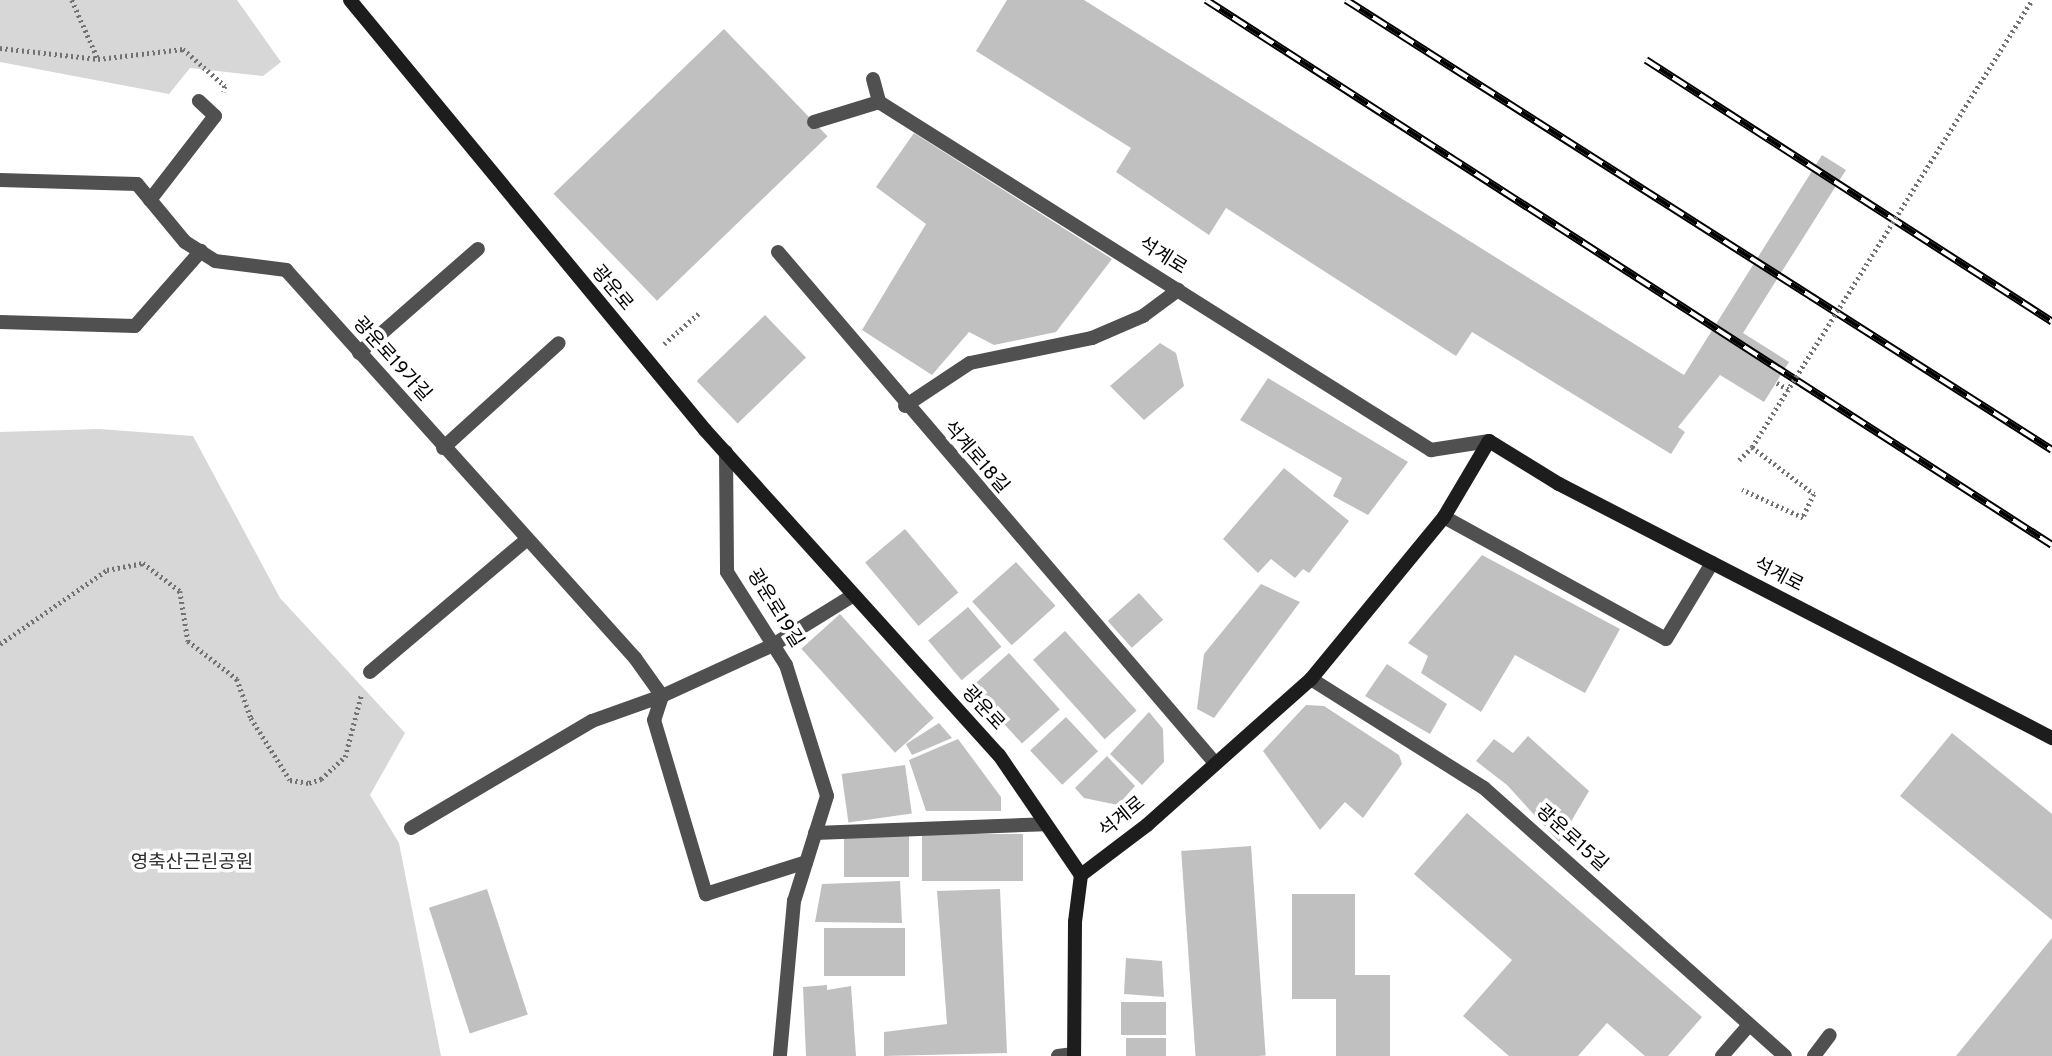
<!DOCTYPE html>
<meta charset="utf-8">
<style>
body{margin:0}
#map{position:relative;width:2052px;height:1056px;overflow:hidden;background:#fff;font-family:Overpass,"Noto Sans KR",sans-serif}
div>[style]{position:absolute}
.green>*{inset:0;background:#d7d7d7}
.building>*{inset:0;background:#c0c0c0;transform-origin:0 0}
.path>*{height:4.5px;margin-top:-2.25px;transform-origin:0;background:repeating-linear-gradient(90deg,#727272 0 2px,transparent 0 5.5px)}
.lane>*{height:14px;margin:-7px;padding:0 7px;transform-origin:7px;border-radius:7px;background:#505050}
.street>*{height:14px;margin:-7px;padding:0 7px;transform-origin:7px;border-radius:7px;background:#505050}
.secondary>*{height:14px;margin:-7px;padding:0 7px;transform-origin:7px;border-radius:7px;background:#1d1d1d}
.rail>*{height:8px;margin-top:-4px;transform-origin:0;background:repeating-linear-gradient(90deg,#fff 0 16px,#000 0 32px);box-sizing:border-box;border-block:2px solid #000}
.path-bridge>*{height:4.5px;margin-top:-2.25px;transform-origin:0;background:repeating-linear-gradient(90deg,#727272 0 2px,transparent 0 5.5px)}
span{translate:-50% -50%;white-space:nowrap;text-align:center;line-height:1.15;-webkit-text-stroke:7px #fff;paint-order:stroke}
.street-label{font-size:19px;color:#000}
.park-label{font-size:19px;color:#2e2e2e}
</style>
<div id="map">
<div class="green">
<div style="clip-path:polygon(0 0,237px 0,281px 62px,263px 76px,190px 68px,169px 94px,0 62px)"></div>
<div style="clip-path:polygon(99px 429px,193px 436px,280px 598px,405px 733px,370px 795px,399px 843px,441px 1056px,0 1056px,0 432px)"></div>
</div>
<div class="building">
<div style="clip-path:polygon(1007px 0,1084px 0,1684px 375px,1822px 155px,1846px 170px,1743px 333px,1789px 362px,1764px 402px,1720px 375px,1678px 427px,1685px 432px,1671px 454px,1472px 332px,1456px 356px,1226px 208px,1209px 235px,1116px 172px,1131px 148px,976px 51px)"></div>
<div style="left:724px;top:29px;width:149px;height:237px;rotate:46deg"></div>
<div style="clip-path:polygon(914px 133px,1112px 259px,1056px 332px,994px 345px,969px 332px,932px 375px,862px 330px,926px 224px,876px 187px)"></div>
<div style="left:765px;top:315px;width:59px;height:95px;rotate:46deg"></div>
<div style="clip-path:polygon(1160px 343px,1176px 353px,1184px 386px,1144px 420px,1110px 386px)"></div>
<div style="clip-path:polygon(1268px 378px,1408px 462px,1368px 515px,1333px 496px,1342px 478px,1240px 420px)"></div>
<div style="clip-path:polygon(1284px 468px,1349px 521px,1309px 573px,1303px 569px,1295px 578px,1271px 559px,1258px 573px,1223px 539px)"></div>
<div style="left:905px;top:529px;width:83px;height:52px;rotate:50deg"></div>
<div style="clip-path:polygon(1482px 555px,1620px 629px,1585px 693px,1515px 655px,1481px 712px,1421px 673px,1428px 656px,1408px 643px)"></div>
<div style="left:1016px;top:562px;width:59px;height:59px;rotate:48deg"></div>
<div style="clip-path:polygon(1261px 584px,1300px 602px,1214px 718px,1197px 709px,1204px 654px)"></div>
<div style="left:1139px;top:593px;width:36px;height:42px;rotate:48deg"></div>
<div style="left:968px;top:607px;width:52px;height:52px;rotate:50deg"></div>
<div style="left:840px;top:614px;width:140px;height:52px;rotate:48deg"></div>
<div style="left:1065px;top:631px;width:107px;height:43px;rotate:48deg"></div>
<div style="left:1009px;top:653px;width:76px;height:51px;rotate:48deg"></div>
<div style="clip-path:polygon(1387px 664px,1447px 704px,1430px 734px,1365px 696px)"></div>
<div style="clip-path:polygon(1306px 705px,1324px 706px,1399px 755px,1402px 764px,1363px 818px,1345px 802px,1320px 830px,1263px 751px)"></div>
<div style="clip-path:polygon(1149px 712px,1163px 729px,1164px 762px,1142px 785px,1110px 754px)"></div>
<div style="left:1066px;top:717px;width:47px;height:49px;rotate:47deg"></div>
<div style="clip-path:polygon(939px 723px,952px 738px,912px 755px,906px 744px)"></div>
<div style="clip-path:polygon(1952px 733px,2052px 814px,2052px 920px,1900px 796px)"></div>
<div style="clip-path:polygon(1528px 736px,1589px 791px,1559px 842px,1507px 785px,1476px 761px,1494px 739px,1513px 753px)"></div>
<div style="clip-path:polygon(958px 739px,1001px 797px,1001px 811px,926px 811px,909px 760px)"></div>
<div style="clip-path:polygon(1107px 756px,1135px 786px,1118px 805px,1084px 798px,1075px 788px)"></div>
<div style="left:905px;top:765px;width:49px;height:64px;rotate:82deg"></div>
<div style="clip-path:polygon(1467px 813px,1702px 1017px,1668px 1056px,1645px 1056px,1607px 1023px,1578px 1056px,1509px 1056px,1463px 1016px,1512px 960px,1414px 874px)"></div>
<div style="left:1023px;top:834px;width:47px;height:101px;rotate:90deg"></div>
<div style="left:909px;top:836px;width:41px;height:65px;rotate:90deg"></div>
<div style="left:1251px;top:846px;width:210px;height:70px;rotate:86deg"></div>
<div style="clip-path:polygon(900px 881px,902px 923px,815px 922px,822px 884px)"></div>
<div style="left:487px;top:889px;width:132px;height:61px;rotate:72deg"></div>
<div style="clip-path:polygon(1000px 889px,1007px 1053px,884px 1056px,884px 1032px,947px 1024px,937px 891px)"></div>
<div style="clip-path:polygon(1292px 894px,1355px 894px,1355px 975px,1390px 975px,1390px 1056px,1336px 1056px,1336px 999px,1292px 999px)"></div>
<div style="left:824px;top:928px;width:81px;height:48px"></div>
<div style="clip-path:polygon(2052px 938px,2052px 1056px,1956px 1056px)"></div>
<div style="clip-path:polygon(1126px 958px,1162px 961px,1164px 997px,1124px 994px)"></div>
<div style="clip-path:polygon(827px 985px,827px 990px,851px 986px,856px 1056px,806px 1056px,803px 987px)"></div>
<div style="left:1166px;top:1002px;width:33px;height:45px;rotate:90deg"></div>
<div style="left:1166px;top:1038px;width:18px;height:40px;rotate:90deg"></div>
</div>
<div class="path">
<div style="left:72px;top:0;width:64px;rotate:66.2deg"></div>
<div style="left:98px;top:59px;width:86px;rotate:-6.7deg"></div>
<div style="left:183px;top:49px;width:56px;rotate:41.4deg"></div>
<div style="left:225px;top:86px;width:6px;rotate:108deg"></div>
<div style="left:0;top:48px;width:99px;rotate:6.4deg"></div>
<div style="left:664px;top:344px;width:48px;rotate:-41.6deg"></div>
<div style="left:1777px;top:383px;width:13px;rotate:29deg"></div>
<div style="left:1739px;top:460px;width:18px;rotate:-45deg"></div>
<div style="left:1752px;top:447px;width:78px;rotate:37.2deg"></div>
<div style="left:1814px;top:494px;width:26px;rotate:115deg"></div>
<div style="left:1803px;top:518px;width:67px;rotate:-155.3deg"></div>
<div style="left:0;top:644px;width:130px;rotate:-34.7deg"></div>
<div style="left:107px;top:570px;width:37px;rotate:-11deg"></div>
<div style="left:143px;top:563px;width:46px;rotate:37.1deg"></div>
<div style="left:180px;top:591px;width:51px;rotate:80.9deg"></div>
<div style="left:188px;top:641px;width:62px;rotate:37.8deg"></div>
<div style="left:237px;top:679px;width:41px;rotate:70.3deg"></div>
<div style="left:251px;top:718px;width:73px;rotate:57.8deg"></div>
<div style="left:290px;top:780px;width:19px;rotate:9deg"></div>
<div style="left:309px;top:783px;width:13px;rotate:-18deg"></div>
<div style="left:321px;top:779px;width:33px;rotate:-43deg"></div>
<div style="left:345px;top:757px;width:64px;rotate:-75.5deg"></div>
</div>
<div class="lane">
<div style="left:1814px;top:1056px;width:26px;rotate:-53deg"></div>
</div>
<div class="street">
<div style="left:873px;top:79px;width:24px;rotate:75deg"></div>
<div style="left:814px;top:122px;width:68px;rotate:-17.1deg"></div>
<div style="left:879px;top:102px;width:653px;rotate:32.23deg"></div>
<div style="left:1431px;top:450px;width:59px;rotate:-8.8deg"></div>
<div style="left:0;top:180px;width:137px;rotate:1.7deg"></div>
<div style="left:137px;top:184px;width:75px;rotate:50.4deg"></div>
<div style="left:185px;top:242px;width:36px;rotate:32deg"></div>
<div style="left:215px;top:261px;width:72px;rotate:7.2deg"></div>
<div style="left:286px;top:270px;width:522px;rotate:48.03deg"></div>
<div style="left:635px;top:658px;width:47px;rotate:54.6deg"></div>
<div style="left:662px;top:696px;width:25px;rotate:108deg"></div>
<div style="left:654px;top:720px;width:182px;rotate:73.4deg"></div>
<div style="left:706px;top:894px;width:105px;rotate:-17.7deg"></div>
<div style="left:150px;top:200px;width:106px;rotate:-52.3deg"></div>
<div style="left:215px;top:116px;width:22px;rotate:-137deg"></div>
<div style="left:778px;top:252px;width:672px;rotate:49.46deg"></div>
<div style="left:0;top:322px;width:135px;rotate:1.7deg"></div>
<div style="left:135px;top:326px;width:100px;rotate:-48.7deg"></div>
<div style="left:359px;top:353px;width:158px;rotate:-41.2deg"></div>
<div style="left:905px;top:406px;width:78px;rotate:-33.5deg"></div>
<div style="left:970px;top:363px;width:125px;rotate:-11.6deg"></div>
<div style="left:1092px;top:338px;width:56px;rotate:-23.3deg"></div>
<div style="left:1143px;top:316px;width:44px;rotate:-36.6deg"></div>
<div style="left:443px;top:448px;width:156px;rotate:-42.2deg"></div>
<div style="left:726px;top:452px;width:120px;rotate:89.5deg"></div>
<div style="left:727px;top:572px;width:110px;rotate:57.6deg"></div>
<div style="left:786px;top:665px;width:137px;rotate:72.6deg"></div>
<div style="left:827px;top:796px;width:110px;rotate:107.4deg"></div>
<div style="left:794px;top:901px;width:156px;rotate:95.2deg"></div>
<div style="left:1444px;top:517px;width:253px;rotate:28.8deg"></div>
<div style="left:1666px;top:639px;width:89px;rotate:-58.8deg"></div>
<div style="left:370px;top:672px;width:203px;rotate:-40.2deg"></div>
<div style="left:1311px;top:679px;width:204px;rotate:32.2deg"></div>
<div style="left:1484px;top:788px;width:403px;rotate:41.7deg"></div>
<div style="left:411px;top:828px;width:210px;rotate:-30.6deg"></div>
<div style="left:592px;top:721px;width:74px;rotate:-19.7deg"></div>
<div style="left:662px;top:696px;width:122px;rotate:-24.7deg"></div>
<div style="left:773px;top:645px;width:93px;rotate:-31.8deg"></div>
<div style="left:815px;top:833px;width:230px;rotate:-2.2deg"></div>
<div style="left:1058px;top:1056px;width:16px;rotate:-7deg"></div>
<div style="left:1722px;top:1056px;width:41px;rotate:-48.9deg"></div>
</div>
<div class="secondary">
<div style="left:350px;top:0;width:558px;rotate:50.46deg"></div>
<div style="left:705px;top:430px;width:438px;rotate:47.9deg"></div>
<div style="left:999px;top:755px;width:145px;rotate:55.7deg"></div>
<div style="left:1081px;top:875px;width:47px;rotate:97.3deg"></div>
<div style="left:1075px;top:922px;width:134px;rotate:90.4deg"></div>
<div style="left:1081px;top:875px;width:83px;rotate:-37.1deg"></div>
<div style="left:1147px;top:825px;width:220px;rotate:-41.7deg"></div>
<div style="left:1311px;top:679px;width:210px;rotate:-50.6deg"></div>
<div style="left:1444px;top:517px;width:88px;rotate:-59.4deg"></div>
<div style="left:1489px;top:441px;width:82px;rotate:31.6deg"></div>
<div style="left:1559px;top:484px;width:555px;rotate:27.26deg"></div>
</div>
<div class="rail">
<div style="left:1206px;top:0;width:1006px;rotate:32.79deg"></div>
<div style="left:1346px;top:0;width:837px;rotate:32.51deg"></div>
<div style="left:1646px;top:60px;width:483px;rotate:32.8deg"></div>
</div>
<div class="path-bridge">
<div style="left:1752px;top:447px;width:527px;rotate:-57.94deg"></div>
</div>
<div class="street-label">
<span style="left:1162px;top:257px;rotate:32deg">석계로</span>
<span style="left:611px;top:289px;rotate:50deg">광운로</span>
<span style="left:391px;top:360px;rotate:48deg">광운로19가길</span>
<span style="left:975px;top:458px;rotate:49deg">석계로18길</span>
<span style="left:1778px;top:576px;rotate:27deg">석계로</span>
<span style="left:774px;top:609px;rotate:58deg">광운로19길</span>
<span style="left:982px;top:709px;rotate:47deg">광운로</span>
<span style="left:1123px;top:818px;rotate:-39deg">석계로</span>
<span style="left:1571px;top:839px;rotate:42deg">광운로15길</span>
</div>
<div class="park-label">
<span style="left:192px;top:864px">영축산근린공원</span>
</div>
</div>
